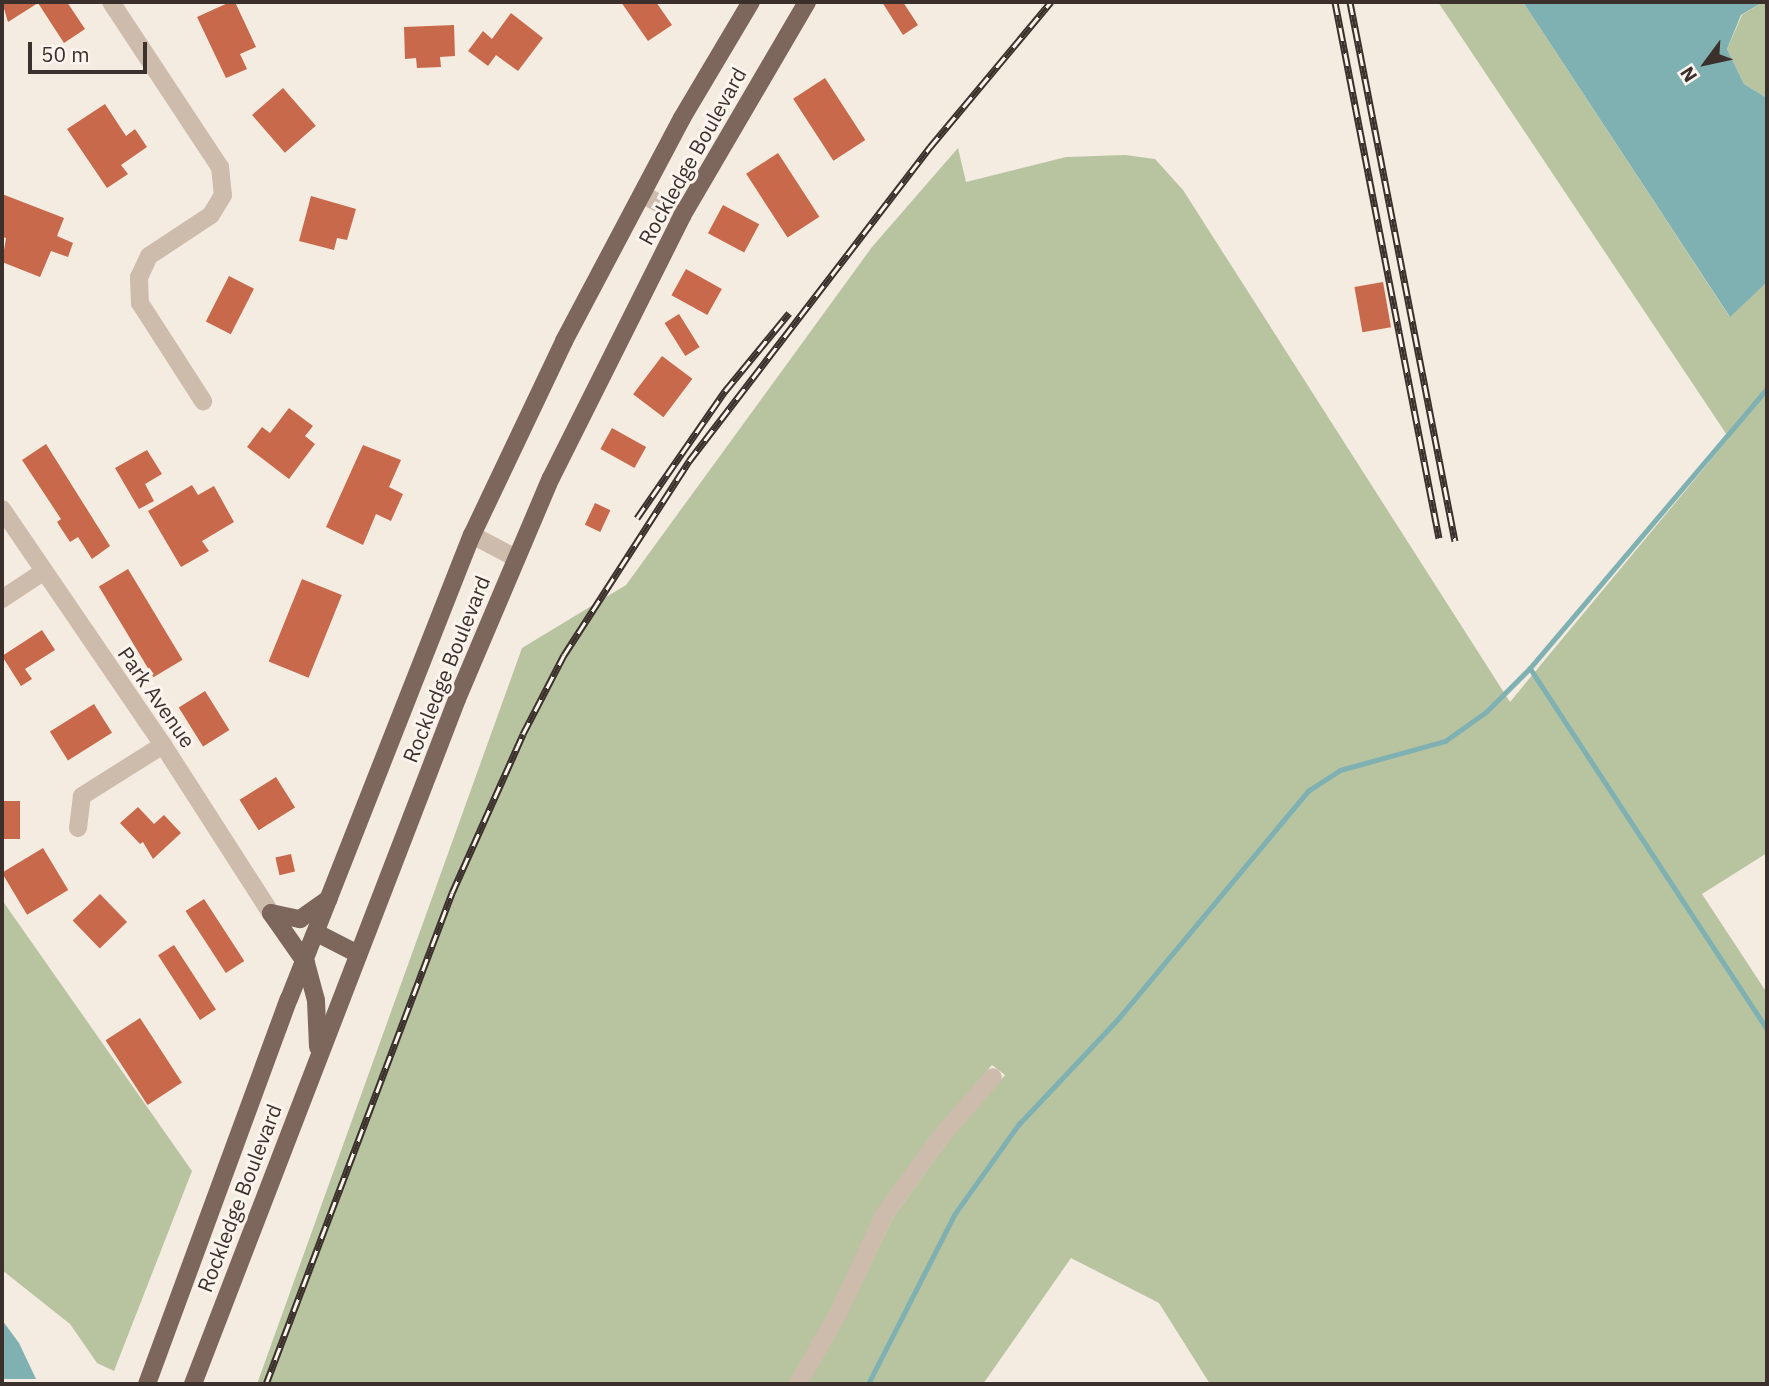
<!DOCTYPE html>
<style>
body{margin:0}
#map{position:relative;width:1769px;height:1386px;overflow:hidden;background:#f4ebe1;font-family:"IBM Plex Sans",sans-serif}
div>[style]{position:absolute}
.green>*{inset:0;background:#b8c4a0}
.water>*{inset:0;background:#7fb0b2}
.stream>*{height:4.5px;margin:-2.25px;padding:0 2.25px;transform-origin:2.25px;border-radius:2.25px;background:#7fb0b2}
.building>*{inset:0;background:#c8694b;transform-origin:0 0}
.minor>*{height:18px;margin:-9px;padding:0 9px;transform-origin:9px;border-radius:9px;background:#cdbbac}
.major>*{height:18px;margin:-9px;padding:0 9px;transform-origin:9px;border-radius:9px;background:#7d675c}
.rail>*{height:7px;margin-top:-3.5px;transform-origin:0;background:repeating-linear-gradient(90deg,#fbf5ee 0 13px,#3b302b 0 26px);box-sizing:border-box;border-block:2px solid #3b302b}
span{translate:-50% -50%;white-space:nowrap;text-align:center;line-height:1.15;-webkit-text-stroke:6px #fbf5ee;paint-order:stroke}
.street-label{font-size:21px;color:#3b302b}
.frame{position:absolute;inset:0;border:4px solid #3b302b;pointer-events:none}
.north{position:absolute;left:1671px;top:28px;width:70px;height:70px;-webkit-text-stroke:5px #fbf5ee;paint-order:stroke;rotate:237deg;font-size:19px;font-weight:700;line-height:28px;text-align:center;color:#3b302b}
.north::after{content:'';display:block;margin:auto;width:24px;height:32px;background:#3b302b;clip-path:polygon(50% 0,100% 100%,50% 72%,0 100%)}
.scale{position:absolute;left:28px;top:42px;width:119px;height:32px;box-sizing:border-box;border:4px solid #3b302b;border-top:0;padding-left:9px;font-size:21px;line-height:24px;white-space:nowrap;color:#3b302b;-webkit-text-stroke:5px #fbf5ee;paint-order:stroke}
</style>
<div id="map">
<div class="green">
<div style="clip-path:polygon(1438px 2px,1523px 2px,1729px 316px,1767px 282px,1767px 853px,1702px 894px,1767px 993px,1767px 1384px,1210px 1384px,1159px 1303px,1071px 1258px,983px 1384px,807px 1384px,846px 1316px,892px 1219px,949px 1140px,1005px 1075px,992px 1065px,935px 1131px,788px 1384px,257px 1384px,522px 648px,626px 585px,872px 247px,958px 148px,966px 182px,1066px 157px,1125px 155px,1155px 159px,1183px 190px,1510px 702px,1729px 438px)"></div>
<div style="clip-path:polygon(1763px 2px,1767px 2px,1767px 98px,1744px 84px,1727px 49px,1742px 15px)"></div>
<div style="clip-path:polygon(2px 900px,192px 1171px,114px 1371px,97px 1363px,70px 1324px,2px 1270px)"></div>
</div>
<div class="water">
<div style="clip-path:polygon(1523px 2px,1763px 2px,1741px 15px,1727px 49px,1744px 84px,1767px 98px,1767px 282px,1730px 317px)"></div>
<div style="clip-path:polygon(2px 1320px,19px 1343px,36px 1379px,2px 1379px)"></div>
</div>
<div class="stream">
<div style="left:1530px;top:668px;width:432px;rotate:56.7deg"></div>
<div style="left:868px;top:1384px;width:190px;rotate:-63deg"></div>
<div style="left:954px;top:1215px;width:112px;rotate:-54.5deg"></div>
<div style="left:1019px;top:1124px;width:144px;rotate:-46.7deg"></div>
<div style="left:1118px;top:1019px;width:297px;rotate:-50.2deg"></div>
<div style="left:1308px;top:791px;width:38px;rotate:-33deg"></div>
<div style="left:1340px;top:770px;width:109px;rotate:-15.4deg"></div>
<div style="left:1445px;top:741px;width:50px;rotate:-35.3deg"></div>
<div style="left:1486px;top:712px;width:62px;rotate:-45deg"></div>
<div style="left:1530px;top:668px;width:366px;rotate:-49.7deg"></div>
</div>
<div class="building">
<div style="clip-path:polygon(2px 2px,67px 2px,85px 29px,64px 43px,38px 3px,8px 22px)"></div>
<div style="clip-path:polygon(230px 2px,235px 2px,256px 47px,240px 54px,247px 69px,226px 78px,197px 17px)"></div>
<div style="clip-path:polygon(621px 2px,656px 2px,672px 25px,648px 41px)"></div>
<div style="clip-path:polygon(882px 2px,903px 2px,918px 25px,903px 35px)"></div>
<div style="clip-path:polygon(511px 13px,543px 38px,518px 71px,496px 55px,488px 66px,468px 51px,483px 31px,492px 39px)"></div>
<div style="clip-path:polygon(454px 25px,455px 56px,440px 57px,441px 67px,417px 68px,416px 58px,405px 59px,404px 27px)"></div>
<div style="left:825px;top:78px;width:74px;height:38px;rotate:57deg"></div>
<div style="left:283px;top:88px;width:50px;height:41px;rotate:49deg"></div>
<div style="clip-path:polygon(105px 104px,126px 136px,135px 129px,147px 147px,121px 165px,128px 174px,107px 188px,67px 129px)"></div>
<div style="left:778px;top:153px;width:76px;height:38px;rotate:57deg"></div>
<div style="clip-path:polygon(2px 194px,64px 218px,57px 236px,73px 243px,68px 257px,51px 251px,40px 277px,2px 262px,6px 238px,2px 237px)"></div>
<div style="clip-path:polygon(311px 196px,356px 209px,347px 240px,337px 238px,334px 250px,299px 241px)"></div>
<div style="left:723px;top:205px;width:41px;height:32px;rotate:28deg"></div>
<div style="left:686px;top:269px;width:41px;height:30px;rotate:29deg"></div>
<div style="left:229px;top:276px;width:28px;height:51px;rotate:27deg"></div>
<div style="left:1383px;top:282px;width:46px;height:29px;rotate:80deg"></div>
<div style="left:679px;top:314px;width:39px;height:17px;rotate:58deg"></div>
<div style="left:662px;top:356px;width:38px;height:48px;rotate:37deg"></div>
<div style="clip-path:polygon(289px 408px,313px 426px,305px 436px,315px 444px,289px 479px,247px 447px,262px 427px,270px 433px)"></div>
<div style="left:612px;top:428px;width:39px;height:24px;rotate:29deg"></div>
<div style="clip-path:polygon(46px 444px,110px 546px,92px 559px,78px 537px,70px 542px,57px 522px,61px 519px,22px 460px)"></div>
<div style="clip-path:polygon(363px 445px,401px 460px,389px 487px,403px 494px,391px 521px,376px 514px,363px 545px,326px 527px)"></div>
<div style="clip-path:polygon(147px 450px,162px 474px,145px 484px,154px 501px,139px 509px,115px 468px)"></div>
<div style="clip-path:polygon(192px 485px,198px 495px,214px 486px,234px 522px,202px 541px,209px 551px,181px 567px,148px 511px)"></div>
<div style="left:595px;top:503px;width:17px;height:24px;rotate:25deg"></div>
<div style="left:128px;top:569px;width:106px;height:34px;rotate:59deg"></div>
<div style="left:302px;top:579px;width:43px;height:89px;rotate:22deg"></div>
<div style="clip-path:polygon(42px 630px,55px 650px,25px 669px,32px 679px,21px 686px,2px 656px)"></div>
<div style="left:205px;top:691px;width:46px;height:31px;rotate:58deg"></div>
<div style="left:94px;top:704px;width:34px;height:52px;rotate:58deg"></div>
<div style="left:276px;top:777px;width:36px;height:43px;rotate:58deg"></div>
<div style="left:2px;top:801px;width:18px;height:38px"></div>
<div style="clip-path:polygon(138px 807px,154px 824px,164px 815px,181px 833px,153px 859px,143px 842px,140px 844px,120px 823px)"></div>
<div style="left:43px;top:848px;width:49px;height:48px;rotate:59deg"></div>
<div style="left:291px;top:854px;width:18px;height:16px;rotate:77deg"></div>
<div style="left:100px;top:894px;width:39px;height:38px;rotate:46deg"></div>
<div style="left:204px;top:899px;width:74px;height:22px;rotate:57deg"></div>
<div style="left:174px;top:945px;width:77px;height:19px;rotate:57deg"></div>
<div style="left:140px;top:1018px;width:77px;height:41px;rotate:57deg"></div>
</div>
<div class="minor">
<div style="left:111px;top:2px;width:198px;rotate:56.6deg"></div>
<div style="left:220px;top:167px;width:28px;rotate:84deg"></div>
<div style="left:223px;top:195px;width:23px;rotate:121deg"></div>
<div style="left:211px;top:215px;width:74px;rotate:146.5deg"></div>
<div style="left:149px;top:256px;width:23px;rotate:115deg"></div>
<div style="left:139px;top:277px;width:26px;rotate:88deg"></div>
<div style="left:140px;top:303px;width:117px;rotate:57.3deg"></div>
<div style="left:642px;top:194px;width:46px;rotate:28.8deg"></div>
<div style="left:2px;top:509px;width:286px;rotate:55.7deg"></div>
<div style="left:163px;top:745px;width:200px;rotate:57.3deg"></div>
<div style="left:472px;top:535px;width:50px;rotate:27.6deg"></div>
<div style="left:2px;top:599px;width:49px;rotate:-33.4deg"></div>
<div style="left:78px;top:828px;width:32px;rotate:-83deg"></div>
<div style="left:82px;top:796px;width:96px;rotate:-32.2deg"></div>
<div style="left:798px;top:1384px;width:81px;rotate:-60.3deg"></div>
<div style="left:838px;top:1314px;width:109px;rotate:-65.1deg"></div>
<div style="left:884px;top:1215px;width:99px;rotate:-54.1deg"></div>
<div style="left:942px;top:1135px;width:77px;rotate:-48.7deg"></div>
</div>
<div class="major">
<div style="left:271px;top:913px;width:61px;rotate:55deg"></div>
<div style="left:306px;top:963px;width:39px;rotate:75deg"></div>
<div style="left:316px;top:1001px;width:46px;rotate:87.5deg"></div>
<div style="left:271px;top:913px;width:30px;rotate:12deg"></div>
<div style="left:300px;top:919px;width:35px;rotate:-35deg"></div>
<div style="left:317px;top:933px;width:46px;rotate:27.1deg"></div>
<div style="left:147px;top:1384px;width:410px;rotate:-69.8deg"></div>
<div style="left:289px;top:999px;width:499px;rotate:-68.5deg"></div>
<div style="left:472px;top:535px;width:215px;rotate:-64.6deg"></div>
<div style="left:564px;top:341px;width:252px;rotate:-62.1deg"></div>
<div style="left:682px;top:118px;width:135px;rotate:-59.3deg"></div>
<div style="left:193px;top:1384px;width:734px;rotate:-68.92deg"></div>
<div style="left:457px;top:699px;width:240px;rotate:-67deg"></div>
<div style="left:551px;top:478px;width:293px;rotate:-63.4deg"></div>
<div style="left:682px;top:216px;width:248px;rotate:-59.7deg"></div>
</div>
<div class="rail">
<div style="left:1335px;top:2px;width:546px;rotate:79.02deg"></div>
<div style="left:1350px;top:2px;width:549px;rotate:78.98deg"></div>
<div style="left:637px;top:518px;width:155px;rotate:-55.3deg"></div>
<div style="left:725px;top:391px;width:101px;rotate:-50.6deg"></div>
<div style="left:266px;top:1384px;width:525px;rotate:-69.25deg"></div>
<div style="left:452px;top:893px;width:174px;rotate:-65.9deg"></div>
<div style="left:523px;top:734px;width:89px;rotate:-62.6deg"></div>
<div style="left:564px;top:655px;width:231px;rotate:-57.2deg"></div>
<div style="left:689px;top:461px;width:396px;rotate:-52.5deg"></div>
<div style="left:930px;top:147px;width:189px;rotate:-50.2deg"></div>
</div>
<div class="street-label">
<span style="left:692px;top:156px;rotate:-61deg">Rockledge Boulevard</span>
<span style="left:446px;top:669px;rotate:-68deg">Rockledge Boulevard</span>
<span style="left:157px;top:697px;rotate:55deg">Park Avenue</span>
<span style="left:239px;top:1198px;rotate:-69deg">Rockledge Boulevard</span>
</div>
<div class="frame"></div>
<div class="north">N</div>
<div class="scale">50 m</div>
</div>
